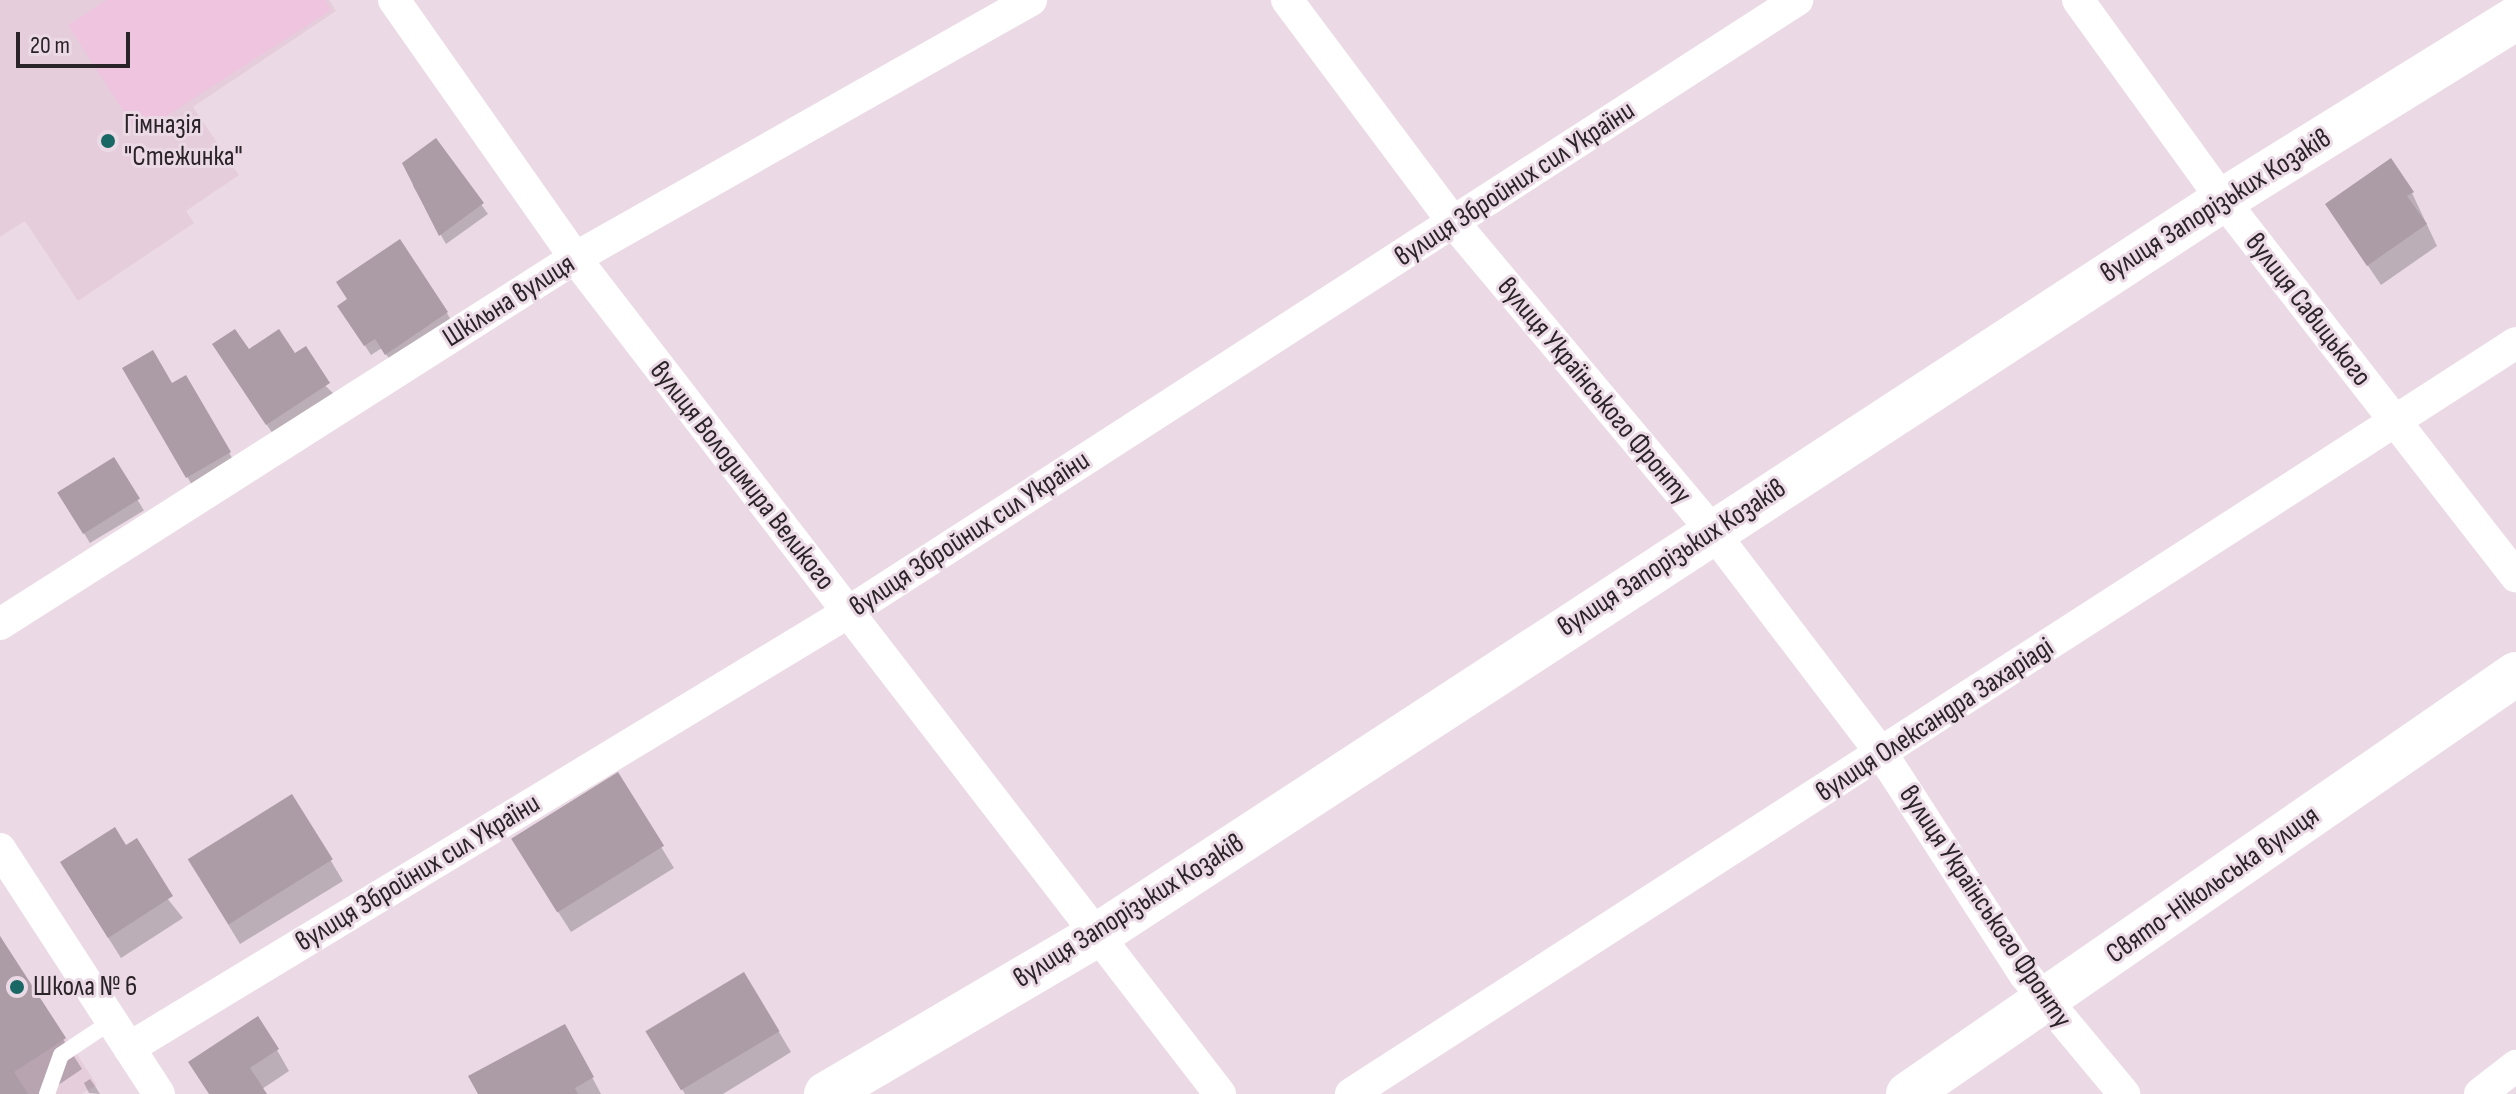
<!DOCTYPE html>
<meta charset="utf-8">
<style>
body{margin:0}
#map{position:relative;width:2516px;height:1094px;overflow:hidden;background:#ebdae5;font-family:"Sofia Sans Condensed",sans-serif}
div>[style]{position:absolute}
.built>*{inset:0;background:#e5cddc}
.green>*{inset:0;background:#eec4de}
.shadow>*{inset:0;background:#0003;transform-origin:0 0}
.building>*{inset:0;background:#ac9ca6;transform-origin:0 0}
.lane>*{height:16px;margin:-8px;padding:0 8px;transform-origin:8px;border-radius:8px;background:#fff}
.street>*{height:32px;margin:-16px;padding:0 16px;transform-origin:16px;border-radius:16px;background:#fff}
.secondary>*{height:44px;margin:-22px;padding:0 22px;transform-origin:22px;border-radius:22px;background:#fff}
.dots>*{width:22px;height:22px;translate:-50% -50%;box-sizing:border-box;border:4px solid #ebdae5;border-radius:50%}
span{translate:-50% -50%;white-space:nowrap;text-align:center;line-height:1.15;-webkit-text-stroke:6px #ebdae5;paint-order:stroke}
.poi-label{font-size:28px;color:#2a2327}
.left{translate:0 -50%;text-align:left}
.street-label{font-size:28px;color:#2a2327}
.scale{position:absolute;left:16px;top:32px;width:114px;height:36px;box-sizing:border-box;border:4px solid #2a2327;border-top:0;padding-left:10px;font-size:24px;line-height:28px;white-space:nowrap;color:#2a2327;-webkit-text-stroke:6px #ebdae5;paint-order:stroke}
</style>
<div id="map">
<div class="built">
<div style="clip-path:polygon(0 0,329px 0,336px 11px,193px 107px,239px 175px,186px 211px,194px 223px,78px 301px,25px 221px,0 237px)"></div>
<div style="clip-path:polygon(0 936px,97px 1085px,81px 1094px,0 1094px)"></div>
</div>
<div class="green">
<div style="clip-path:polygon(107px 0,325px 0,331px 10px,138px 134px,68px 25px)"></div>
</div>
<div class="shadow">
<div style="clip-path:polygon(436px 141px,488px 214px,446px 244px,413px 186px)"></div>
<div style="clip-path:polygon(2412px 193px,2437px 246px,2381px 285px,2327px 205px)"></div>
<div style="clip-path:polygon(350px 300px,447px 313px,452px 322px,392px 363px,382px 348px,371px 355px,346px 316px)"></div>
<div style="clip-path:polygon(248px 352px,294px 356px,334px 394px,273px 434px,220px 355px)"></div>
<div style="clip-path:polygon(125px 368px,171px 386px,186px 378px,235px 463px,193px 487px)"></div>
<div style="left:113px;top:459px;width:60px;height:63px;rotate:59deg"></div>
<div style="clip-path:polygon(617px 775px,674px 868px,571px 932px,525px 860px)"></div>
<div style="clip-path:polygon(292px 796px,343px 881px,240px 944px,201px 880px)"></div>
<div style="clip-path:polygon(126px 847px,183px 918px,121px 958px,74px 884px)"></div>
<div style="clip-path:polygon(0 940px,82px 1069px,45px 1094px,0 1094px)"></div>
<div style="clip-path:polygon(779px 1032px,791px 1052px,723px 1094px,685px 1094px,648px 1033px)"></div>
<div style="clip-path:polygon(576px 1047px,601px 1094px,480px 1094px)"></div>
<div style="clip-path:polygon(277px 1050px,289px 1071px,262px 1089px,265px 1094px,210px 1094px)"></div>
<div style="clip-path:polygon(90px 1079px,95px 1086px,100px 1094px,89px 1093px,84px 1083px)"></div>
</div>
<div class="building">
<div style="clip-path:polygon(436px 138px,484px 203px,439px 236px,402px 163px)"></div>
<div style="clip-path:polygon(2391px 158px,2414px 192px,2407px 196px,2427px 224px,2367px 266px,2325px 204px)"></div>
<div style="clip-path:polygon(400px 239px,448px 312px,385px 355px,375px 339px,364px 346px,337px 306px,347px 299px,336px 282px)"></div>
<div style="clip-path:polygon(235px 329px,249px 349px,279px 329px,295px 353px,306px 346px,330px 383px,266px 425px,212px 344px)"></div>
<div style="clip-path:polygon(153px 350px,172px 383px,186px 375px,231px 452px,186px 478px,122px 368px)"></div>
<div style="left:114px;top:457px;width:49px;height:67px;rotate:58deg"></div>
<div style="left:618px;top:772px;width:87px;height:126px;rotate:58deg"></div>
<div style="left:292px;top:794px;width:77px;height:123px;rotate:58deg"></div>
<div style="clip-path:polygon(115px 827px,126px 845px,137px 838px,173px 896px,108px 938px,60px 862px)"></div>
<div style="clip-path:polygon(0 936px,66px 1038px,14px 1072px,28px 1094px,0 1094px)"></div>
<div style="left:744px;top:972px;width:69px;height:115px;rotate:59deg"></div>
<div style="clip-path:polygon(258px 1016px,279px 1049px,250px 1068px,267px 1094px,209px 1094px,188px 1062px)"></div>
<div style="clip-path:polygon(565px 1024px,594px 1077px,575px 1088px,578px 1094px,478px 1094px,468px 1076px)"></div>
</div>
<div class="lane">
<div style="left:47px;top:1094px;width:41px;rotate:-70.3deg"></div>
<div style="left:61px;top:1055px;width:61px;rotate:-33.7deg"></div>
</div>
<div class="street">
<div style="left:394px;top:0;width:315px;rotate:54.9deg"></div>
<div style="left:575px;top:258px;width:1056px;rotate:52.35deg"></div>
<div style="left:1287px;top:0;width:279px;rotate:53.2deg"></div>
<div style="left:1454px;top:223px;width:402px;rotate:50deg"></div>
<div style="left:1712px;top:531px;width:280px;rotate:52.7deg"></div>
<div style="left:1882px;top:754px;width:263px;rotate:57.1deg"></div>
<div style="left:2025px;top:975px;width:155px;rotate:50.2deg"></div>
<div style="left:2078px;top:0;width:247px;rotate:54.1deg"></div>
<div style="left:2223px;top:200px;width:477px;rotate:52.1deg"></div>
<div style="left:0;top:624px;width:682px;rotate:-32.48deg"></div>
<div style="left:575px;top:258px;width:524px;rotate:-29.5deg"></div>
<div style="left:0;top:849px;width:292px;rotate:57deg"></div>
<div style="left:129px;top:1048px;width:839px;rotate:-31.21deg"></div>
<div style="left:847px;top:613px;width:1131px;rotate:-32.83deg"></div>
<div style="left:1351px;top:1094px;width:1386px;rotate:-32.81deg"></div>
<div style="left:2480px;top:1094px;width:46px;rotate:-37.9deg"></div>
</div>
<div class="secondary">
<div style="left:826px;top:1094px;width:316px;rotate:-30.4deg"></div>
<div style="left:1099px;top:934px;width:1342px;rotate:-33.15deg"></div>
<div style="left:2223px;top:200px;width:345px;rotate:-31.8deg"></div>
<div style="left:1908px;top:1094px;width:739px;rotate:-34.64deg"></div>
</div>
<div class="dots">
<div style="left:108px;top:141px;background:#1a6865"></div>
<div style="left:17px;top:987px;background:#1a6865"></div>
</div>
<div class="poi-label">
<span class="left" style="left:124px;top:141px">Гімназія<br>"Стежинка"</span>
<span class="left" style="left:33px;top:987px">Школа № 6</span>
</div>
<div class="street-label">
<span style="left:1515px;top:184px;rotate:-33deg">вулиця Збройних сил України</span>
<span style="left:2216px;top:206px;rotate:-32deg">вулиця Запорізьких Козаків</span>
<span style="left:509px;top:301px;rotate:-32deg">Шкільна вулиця</span>
<span style="left:2308px;top:310px;rotate:52deg">вулиця Савицького</span>
<span style="left:1594px;top:391px;rotate:50deg">вулиця Українського Фронту</span>
<span style="left:742px;top:476px;rotate:52deg">вулиця Володимира Великого</span>
<span style="left:970px;top:534px;rotate:-33deg">вулиця Збройних сил України</span>
<span style="left:1672px;top:558px;rotate:-33deg">вулиця Запорізьких Козаків</span>
<span style="left:1935px;top:720px;rotate:-33deg">вулиця Олександра Захаріаді</span>
<span style="left:418px;top:873px;rotate:-31deg">вулиця Збройних сил України</span>
<span style="left:2213px;top:885px;rotate:-35deg">Свято-Нікольська вулиця</span>
<span style="left:1985px;top:907px;rotate:56deg">вулиця Українського Фронту</span>
<span style="left:1129px;top:911px;rotate:-32deg">вулиця Запорізьких Козаків</span>
</div>
<div class="scale">20 m</div>
</div>
